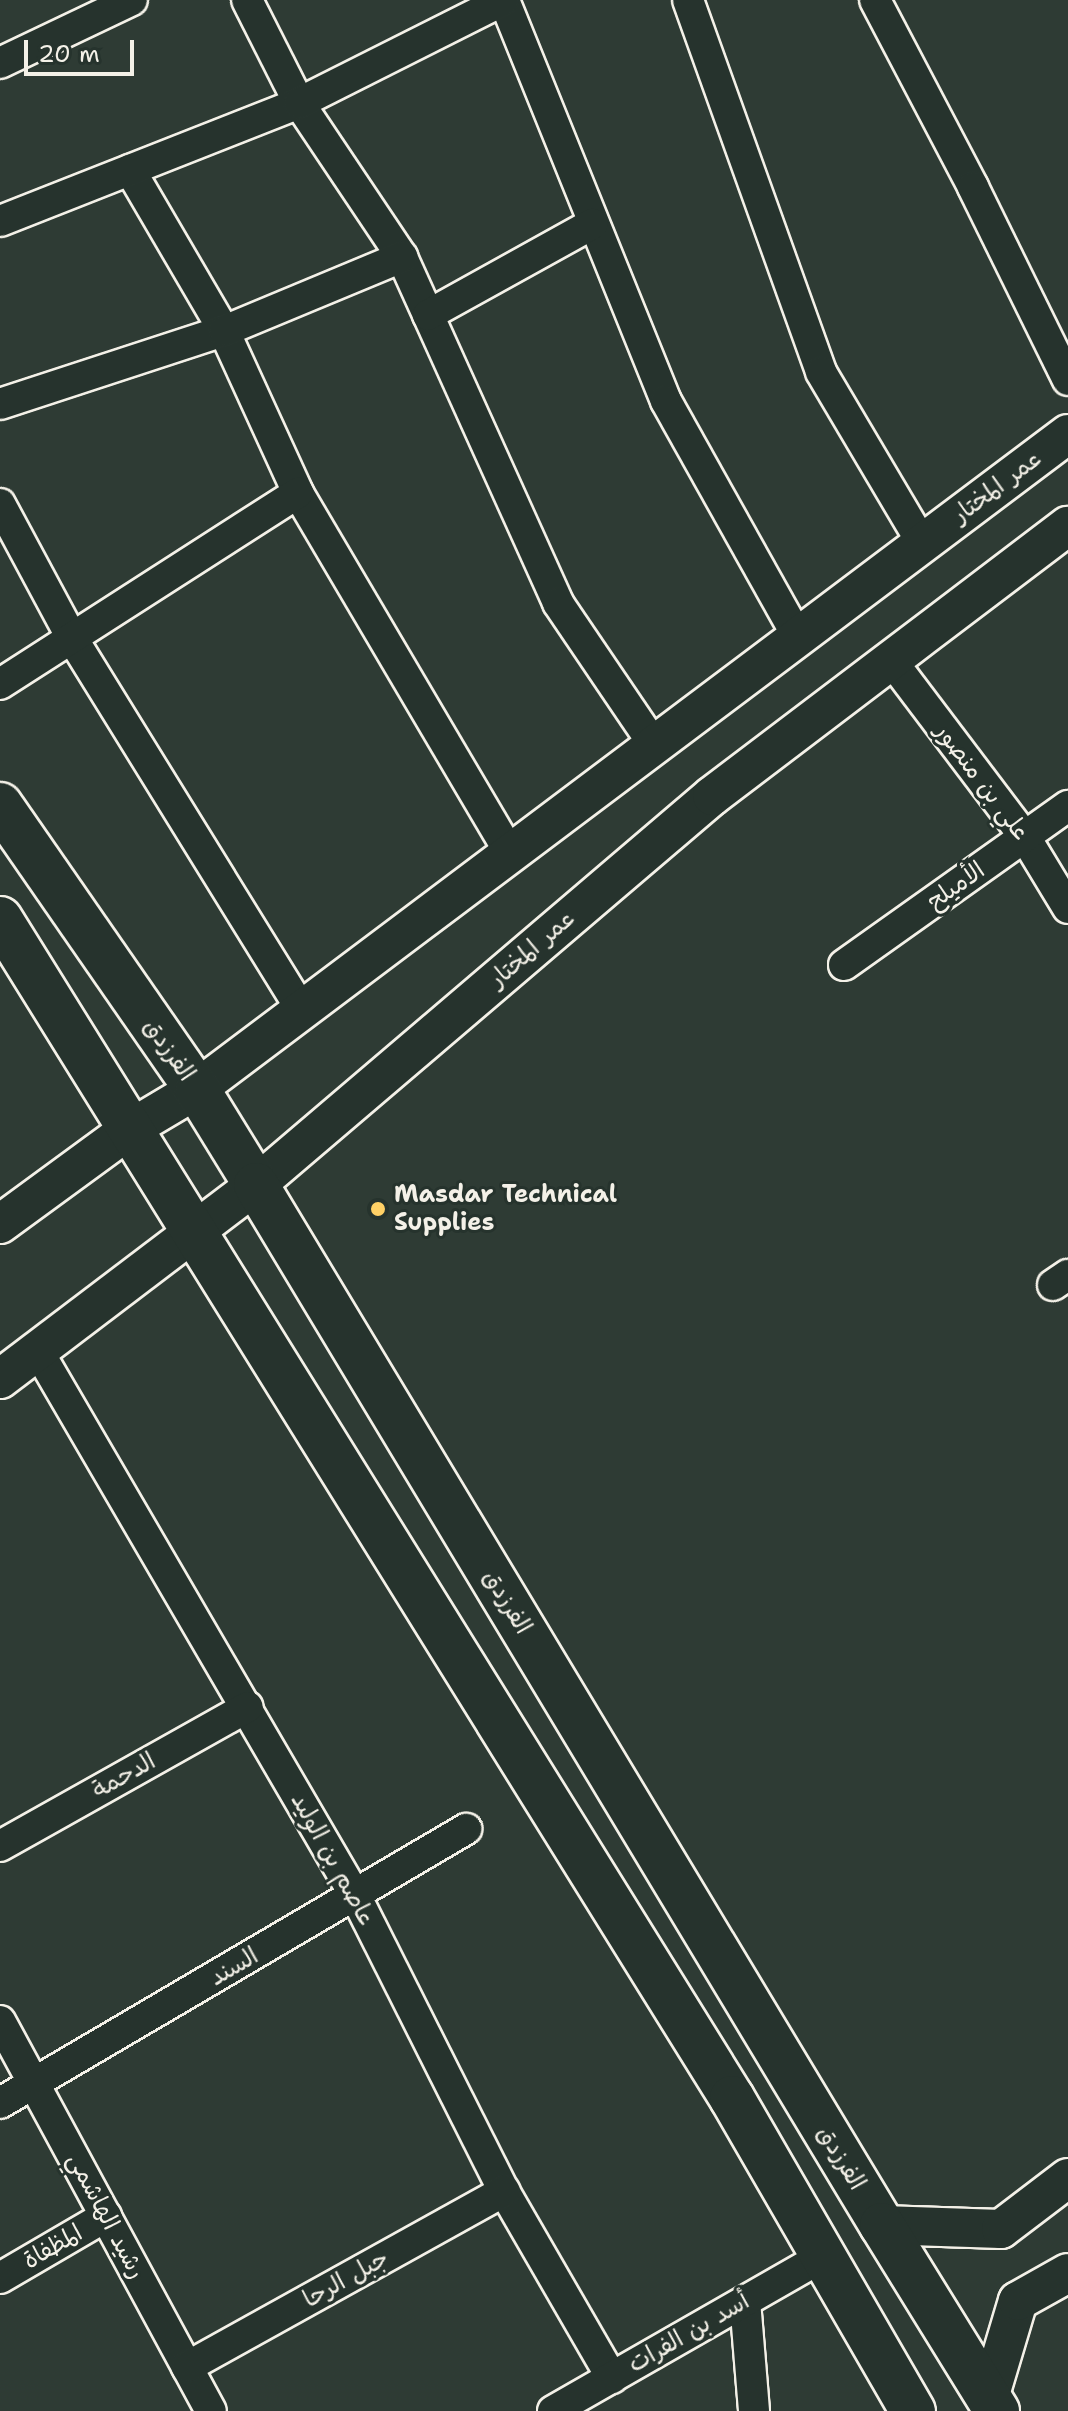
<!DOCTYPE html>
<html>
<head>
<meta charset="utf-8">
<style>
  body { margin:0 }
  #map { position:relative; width:1068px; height:2411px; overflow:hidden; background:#2e3b34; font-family:"Shantell Sans","Playpen Sans Arabic",sans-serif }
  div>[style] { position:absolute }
  .roads { filter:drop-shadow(2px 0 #f4f1e8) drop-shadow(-2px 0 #f4f1e8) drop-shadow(0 2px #f4f1e8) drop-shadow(0 -2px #f4f1e8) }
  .minor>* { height:30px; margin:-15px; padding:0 15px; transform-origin:15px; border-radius:15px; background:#26332d }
  .tertiary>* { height:38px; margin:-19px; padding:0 19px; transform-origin:19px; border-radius:19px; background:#26332d }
  .secondary>* { height:44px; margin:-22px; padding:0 22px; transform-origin:22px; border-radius:22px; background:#26332d }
  .dots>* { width:22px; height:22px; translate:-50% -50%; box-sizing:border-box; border:4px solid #26332d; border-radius:50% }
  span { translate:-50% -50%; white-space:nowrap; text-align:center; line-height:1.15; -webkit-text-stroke:6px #26332d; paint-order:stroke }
  .street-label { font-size:24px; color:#f4f1e8 }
  .poi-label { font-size:24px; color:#f4f1e8; font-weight:700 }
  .left { translate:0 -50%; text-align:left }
  .scale { position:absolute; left:24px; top:40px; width:110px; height:36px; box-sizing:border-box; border:4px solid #f4f1e8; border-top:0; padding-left:10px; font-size:24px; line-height:28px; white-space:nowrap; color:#f4f1e8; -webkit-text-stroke:6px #26332d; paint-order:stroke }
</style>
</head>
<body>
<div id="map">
  <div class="roads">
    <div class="minor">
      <i style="left:247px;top:0;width:115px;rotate:63.2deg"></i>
      <i style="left:299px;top:103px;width:185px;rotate:56.2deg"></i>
      <i style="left:402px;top:257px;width:380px;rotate:65.7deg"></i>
      <i style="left:558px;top:603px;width:171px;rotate:55.9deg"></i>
      <i style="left:504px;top:0;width:432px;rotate:68deg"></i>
      <i style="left:666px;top:401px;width:270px;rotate:60.8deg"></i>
      <i style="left:688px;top:0;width:395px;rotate:70.3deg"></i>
      <i style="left:821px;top:372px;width:199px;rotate:59.4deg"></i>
      <i style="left:875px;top:0;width:211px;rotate:62.3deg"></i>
      <i style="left:973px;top:187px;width:215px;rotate:63.8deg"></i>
      <i style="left:0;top:63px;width:146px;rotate:-25.5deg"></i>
      <i style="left:130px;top:170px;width:186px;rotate:59.7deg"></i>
      <i style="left:224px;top:331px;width:178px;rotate:65.4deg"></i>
      <i style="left:298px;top:493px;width:418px;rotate:59.5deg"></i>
      <i style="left:0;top:221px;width:321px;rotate:-21.5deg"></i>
      <i style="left:299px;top:103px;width:229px;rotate:-26.7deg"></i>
      <i style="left:428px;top:315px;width:188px;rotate:-29deg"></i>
      <i style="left:0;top:404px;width:236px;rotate:-18.1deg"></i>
      <i style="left:224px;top:331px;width:193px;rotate:-22.6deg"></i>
      <i style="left:0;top:504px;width:152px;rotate:61.8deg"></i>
      <i style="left:72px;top:638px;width:437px;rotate:58.3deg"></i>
      <i style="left:891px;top:660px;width:222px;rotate:52.9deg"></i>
      <i style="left:1025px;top:837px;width:83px;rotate:58.8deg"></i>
      <i style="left:0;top:684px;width:354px;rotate:-32.7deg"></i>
      <i style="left:844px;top:965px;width:275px;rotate:-35.4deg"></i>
      <i style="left:1053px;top:1285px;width:18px;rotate:-34deg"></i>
      <i style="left:38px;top:1351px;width:632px;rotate:59.78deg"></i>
      <i style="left:356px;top:1897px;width:329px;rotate:63.3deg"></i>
      <i style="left:504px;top:2191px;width:216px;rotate:60deg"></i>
      <i style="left:0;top:1846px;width:284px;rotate:-29.3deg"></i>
      <i style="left:0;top:2021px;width:443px;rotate:61.6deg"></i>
      <i style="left:0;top:2103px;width:541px;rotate:-30.45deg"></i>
      <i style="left:0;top:2278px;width:123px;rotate:-30.3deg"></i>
      <i style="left:745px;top:2301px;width:110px;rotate:85.3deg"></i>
      <i style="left:187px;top:2367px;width:363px;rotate:-29deg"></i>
      <i style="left:553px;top:2411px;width:312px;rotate:-29.8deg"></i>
    </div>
    <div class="tertiary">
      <i style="left:0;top:1224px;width:161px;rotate:-36.2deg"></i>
      <i style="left:130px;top:1129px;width:78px;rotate:-30.8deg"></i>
      <i style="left:197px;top:1089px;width:1090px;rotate:-36.94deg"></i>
      <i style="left:0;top:1379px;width:321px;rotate:-37.2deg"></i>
      <i style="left:256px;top:1185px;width:599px;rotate:-40.47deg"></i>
      <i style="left:712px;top:796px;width:447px;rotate:-37.2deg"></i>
      <i style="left:882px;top:2225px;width:119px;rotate:1.9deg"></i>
      <i style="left:1001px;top:2229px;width:84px;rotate:-37.3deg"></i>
      <i style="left:989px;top:2398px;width:101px;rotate:-73.4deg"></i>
      <i style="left:1018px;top:2301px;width:57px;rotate:-29.2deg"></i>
    </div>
    <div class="secondary">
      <i style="left:0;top:805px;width:346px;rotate:55.3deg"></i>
      <i style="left:197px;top:1089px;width:113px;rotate:58.4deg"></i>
      <i style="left:256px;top:1185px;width:1214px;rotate:58.96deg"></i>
      <i style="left:882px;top:2225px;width:219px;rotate:58.3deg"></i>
      <i style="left:0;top:919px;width:1388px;rotate:58.17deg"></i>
      <i style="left:732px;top:2098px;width:362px;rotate:60deg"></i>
    </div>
  </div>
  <div class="dots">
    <i style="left:378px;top:1209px;background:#ffd166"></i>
  </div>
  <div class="street-label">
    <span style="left:997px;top:487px;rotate:-37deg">عمر المختار</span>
    <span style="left:982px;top:782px;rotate:53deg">علي بن منصور</span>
    <span style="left:956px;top:886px;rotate:-35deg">الأميلح</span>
    <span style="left:532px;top:949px;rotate:-41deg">عمر المختار</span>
    <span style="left:169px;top:1050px;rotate:55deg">الفرزدق</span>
    <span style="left:507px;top:1602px;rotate:59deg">الفرزدق</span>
    <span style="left:124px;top:1776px;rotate:-29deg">الدحمة</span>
    <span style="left:333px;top:1860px;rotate:61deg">عاصم بن الوليد</span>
    <span style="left:234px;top:1967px;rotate:-30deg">السند</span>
    <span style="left:841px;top:2158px;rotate:59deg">الفرزدق</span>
    <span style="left:106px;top:2216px;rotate:62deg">رشيد الهاشمي</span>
    <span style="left:53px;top:2247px;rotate:-30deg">المظفاة</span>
    <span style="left:346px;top:2279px;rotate:-29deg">جبل الرحا</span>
    <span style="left:689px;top:2333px;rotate:-30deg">أسد بن الفرات</span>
  </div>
  <div class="poi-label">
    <span class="left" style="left:394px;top:1209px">Masdar Technical<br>Supplies</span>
  </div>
  <div class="scale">20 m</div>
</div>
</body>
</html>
